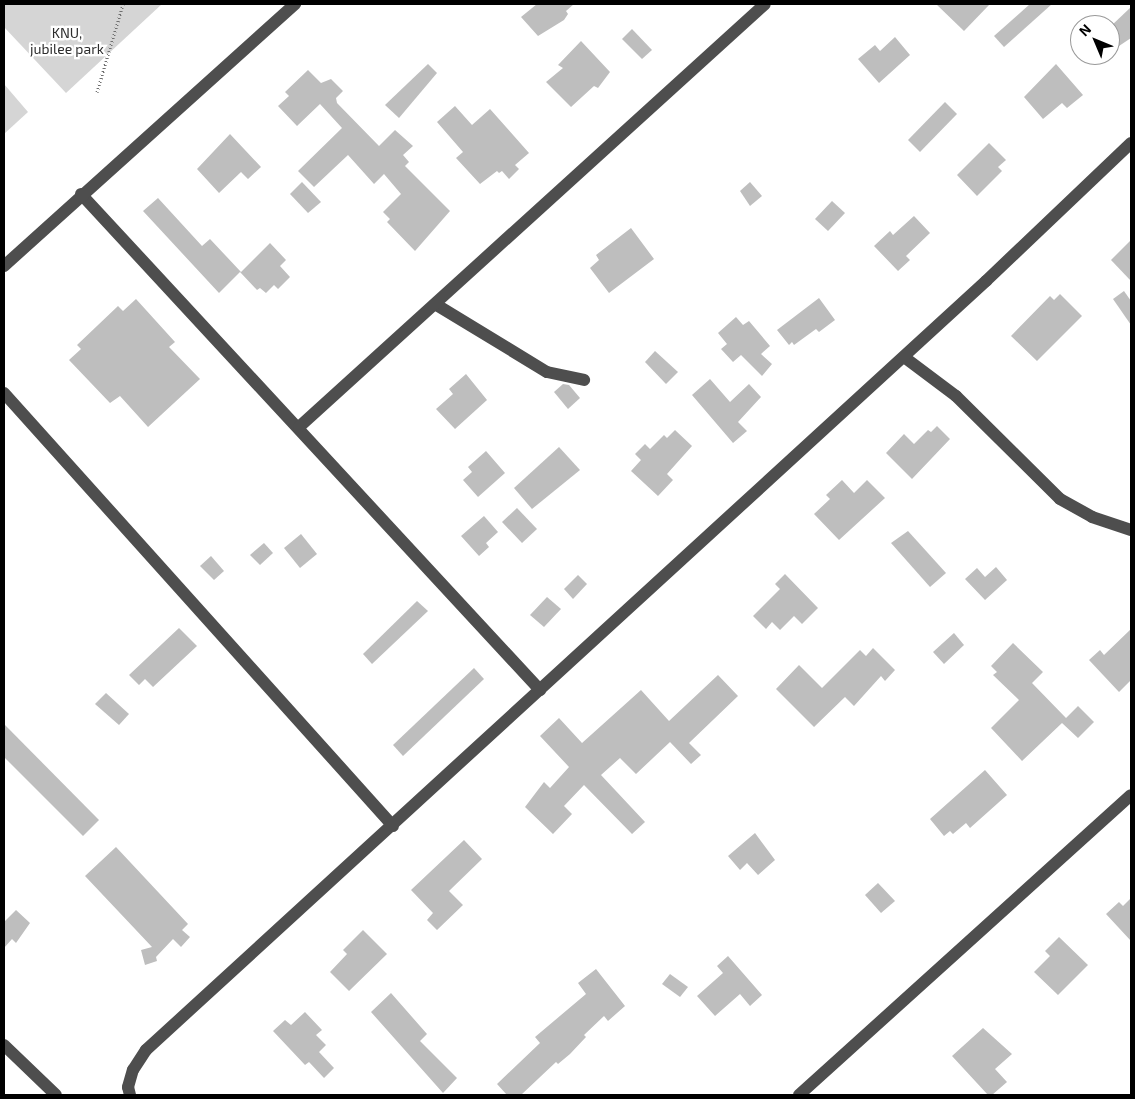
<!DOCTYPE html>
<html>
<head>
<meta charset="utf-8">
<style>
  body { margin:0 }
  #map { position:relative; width:1135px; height:1099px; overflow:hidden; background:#fff; font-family:"Exo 2",sans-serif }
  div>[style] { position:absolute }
  .green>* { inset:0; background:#d5d5d5 }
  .building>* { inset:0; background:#bebebe }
  .path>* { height:3px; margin-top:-1.5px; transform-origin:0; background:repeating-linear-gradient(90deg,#707070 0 1px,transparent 0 3.5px) }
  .minor>* { height:12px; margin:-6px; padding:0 6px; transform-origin:6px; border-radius:6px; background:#4e4e4e }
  span { translate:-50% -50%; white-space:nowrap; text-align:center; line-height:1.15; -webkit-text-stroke:4.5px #fff; paint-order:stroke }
  .park-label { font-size:14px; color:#2c2c2c }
  .frame { position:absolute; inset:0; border:5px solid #000; pointer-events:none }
  .north { position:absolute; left:1070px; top:15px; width:50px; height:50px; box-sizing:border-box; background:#fff; border:1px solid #999; border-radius:50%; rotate:315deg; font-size:14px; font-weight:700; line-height:20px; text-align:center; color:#000 }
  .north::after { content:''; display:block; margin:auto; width:18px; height:22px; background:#000; clip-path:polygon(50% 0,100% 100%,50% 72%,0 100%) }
</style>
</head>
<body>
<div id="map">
  <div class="green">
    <i style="clip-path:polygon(4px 4px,162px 4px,66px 93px,4px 27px)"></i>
    <i style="clip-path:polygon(4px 84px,28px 112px,4px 134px)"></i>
  </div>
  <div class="building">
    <i style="clip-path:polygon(537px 4px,574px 4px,566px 11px,568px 14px,564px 20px,538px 36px,521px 17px)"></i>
    <i style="clip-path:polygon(936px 4px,990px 4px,964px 31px)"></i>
    <i style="clip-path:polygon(1030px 4px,1052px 4px,1004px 47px,994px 36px)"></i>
    <i style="clip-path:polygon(1131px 7px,1131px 38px,1110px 52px,1110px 27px)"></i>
    <i style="clip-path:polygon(632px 29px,652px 50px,642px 59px,622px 39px)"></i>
    <i style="clip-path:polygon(895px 37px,910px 55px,879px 83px,858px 59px,875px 45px,880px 51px)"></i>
    <i style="clip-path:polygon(581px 41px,610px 72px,598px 88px,594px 86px,571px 107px,546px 82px,563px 68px,558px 65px)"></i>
    <i style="clip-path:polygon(428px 64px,437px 73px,399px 118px,385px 105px)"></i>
    <i style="clip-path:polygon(1056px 64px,1083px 95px,1067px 108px,1062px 103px,1043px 119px,1024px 97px)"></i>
    <i style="clip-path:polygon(308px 70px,321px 83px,331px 79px,343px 91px,336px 98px,337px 103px,379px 146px,395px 130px,413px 146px,403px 155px,409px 162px,405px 166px,450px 211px,415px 251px,387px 222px,390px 219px,383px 212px,401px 194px,384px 174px,374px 184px,348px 155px,314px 187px,298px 171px,342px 128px,320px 104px,297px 126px,278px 106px,289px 96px,285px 92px)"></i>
    <i style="clip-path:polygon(945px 102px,957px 114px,920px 152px,908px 140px)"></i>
    <i style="clip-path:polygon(455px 106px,472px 125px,490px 109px,529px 153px,515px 165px,519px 169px,509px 179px,502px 171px,499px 173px,497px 171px,480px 184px,456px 158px,463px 152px,437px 122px)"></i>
    <i style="clip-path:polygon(230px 134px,261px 167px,248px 179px,241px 172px,219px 193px,197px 169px)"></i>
    <i style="clip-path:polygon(989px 143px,1006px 160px,998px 167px,1002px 171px,977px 196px,957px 175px)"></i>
    <i style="clip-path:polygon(302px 182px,321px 202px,308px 213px,290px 194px)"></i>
    <i style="clip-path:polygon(750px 182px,762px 196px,750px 206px,740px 191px)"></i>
    <i style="clip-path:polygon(158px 198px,202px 246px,210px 239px,241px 272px,270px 243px,286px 260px,280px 266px,290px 277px,278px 289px,274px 285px,266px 293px,260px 288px,257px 290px,240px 272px,219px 293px,143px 211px)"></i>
    <i style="clip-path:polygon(832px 201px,845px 213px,828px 231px,815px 219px)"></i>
    <i style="clip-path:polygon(914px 216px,930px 233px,906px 256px,910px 260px,898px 271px,874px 246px,890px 231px,893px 235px)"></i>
    <i style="clip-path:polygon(631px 228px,654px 259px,609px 293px,590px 268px,599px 260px,596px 255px)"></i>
    <i style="clip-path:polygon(1131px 240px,1131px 281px,1111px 260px)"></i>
    <i style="clip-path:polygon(1124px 291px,1131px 301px,1131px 325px,1113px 299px)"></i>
    <i style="clip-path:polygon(1060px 294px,1082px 316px,1037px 361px,1011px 336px,1050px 296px,1054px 300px)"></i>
    <i style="clip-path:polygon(819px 298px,835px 320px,819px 332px,816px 329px,794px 345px,792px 342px,789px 345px,777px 330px)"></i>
    <i style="clip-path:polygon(136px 299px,175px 342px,169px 347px,200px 379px,148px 427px,120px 396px,110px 403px,69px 360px,81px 349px,77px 345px,118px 306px,123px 311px)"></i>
    <i style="clip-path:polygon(736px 317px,743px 325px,749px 321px,770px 346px,761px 354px,772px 364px,762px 376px,741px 355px,733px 362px,721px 349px,727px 344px,718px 333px)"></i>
    <i style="clip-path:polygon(655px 351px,678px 372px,666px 384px,645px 362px)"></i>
    <i style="clip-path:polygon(466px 374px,487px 400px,455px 429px,436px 409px,453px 394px,449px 389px)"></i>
    <i style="clip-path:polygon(710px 379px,730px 402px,749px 384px,761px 397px,738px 422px,747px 431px,733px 443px,692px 395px)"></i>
    <i style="clip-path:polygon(563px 384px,569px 385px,580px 398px,568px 409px,554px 392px)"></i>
    <i style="clip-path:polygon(937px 426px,950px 439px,912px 479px,886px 453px,904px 434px,914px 444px,928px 430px,931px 432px)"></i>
    <i style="clip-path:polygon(675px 430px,692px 446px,667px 474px,673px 480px,658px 496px,631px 471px,641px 460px,635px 454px,645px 444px,650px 449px,664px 435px,667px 438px)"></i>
    <i style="clip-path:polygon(559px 447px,580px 470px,532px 509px,514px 488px)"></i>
    <i style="clip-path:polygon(486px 451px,505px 473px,478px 497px,463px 480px,472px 472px,468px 467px)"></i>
    <i style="clip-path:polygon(842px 480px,854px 493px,867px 480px,885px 498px,839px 540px,814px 514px,830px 499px,826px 495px)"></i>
    <i style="clip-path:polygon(517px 508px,537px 529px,522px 543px,502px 522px)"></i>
    <i style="clip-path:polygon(484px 516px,498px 532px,486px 543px,489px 547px,479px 556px,461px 536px)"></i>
    <i style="clip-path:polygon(908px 531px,946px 573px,930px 587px,891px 543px)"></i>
    <i style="clip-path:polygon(301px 534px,317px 554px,300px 568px,284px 548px)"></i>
    <i style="clip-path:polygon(264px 543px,273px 553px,260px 565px,250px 555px)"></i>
    <i style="clip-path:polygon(211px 556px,224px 571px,214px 580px,200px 566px)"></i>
    <i style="clip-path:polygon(996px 567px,1007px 580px,985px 600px,965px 579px,977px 568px,985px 577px)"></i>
    <i style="clip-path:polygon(785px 574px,818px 608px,802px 624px,794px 616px,780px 630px,772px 622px,766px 629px,753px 616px,780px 589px,775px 584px)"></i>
    <i style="clip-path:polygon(578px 575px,587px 584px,573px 599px,564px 589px)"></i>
    <i style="clip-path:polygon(547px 597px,561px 609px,544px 627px,530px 615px)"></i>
    <i style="clip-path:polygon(417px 601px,428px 611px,372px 664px,363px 654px)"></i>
    <i style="clip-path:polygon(179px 628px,197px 646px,153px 687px,145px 679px,139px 685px,129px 675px)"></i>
    <i style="clip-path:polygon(1131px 629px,1131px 680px,1119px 692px,1089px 660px,1100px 650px,1104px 655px)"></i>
    <i style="clip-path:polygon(954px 633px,964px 645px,944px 664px,933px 652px)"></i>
    <i style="clip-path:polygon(1013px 643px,1043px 672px,1032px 683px,1066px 718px,1078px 706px,1094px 722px,1078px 738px,1062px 723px,1022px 761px,991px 728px,1019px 700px,993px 675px,997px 672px,991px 666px)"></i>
    <i style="clip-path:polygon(873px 648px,895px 670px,885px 681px,881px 676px,854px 706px,845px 697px,814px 727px,776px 689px,799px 665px,822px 688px,860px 650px,866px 656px)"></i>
    <i style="clip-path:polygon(474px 668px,484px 679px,403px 756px,393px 745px)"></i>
    <i style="clip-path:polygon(718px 675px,738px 696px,689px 743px,701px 755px,691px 764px,670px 742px,636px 774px,620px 758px,601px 775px,645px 822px,632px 834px,584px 785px,564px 806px,572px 814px,553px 834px,525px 807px,544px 782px,550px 788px,569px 767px,540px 736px,559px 718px,582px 743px,641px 690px,669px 721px)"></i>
    <i style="clip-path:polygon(106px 693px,129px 714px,119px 725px,95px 704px)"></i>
    <i style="clip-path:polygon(4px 724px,99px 820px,83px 836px,4px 757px)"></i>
    <i style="clip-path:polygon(985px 770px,1007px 795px,970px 828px,966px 823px,953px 834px,950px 831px,944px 836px,930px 819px)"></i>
    <i style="clip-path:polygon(755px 833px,775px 860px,758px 875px,747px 863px,740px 870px,728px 856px)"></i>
    <i style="clip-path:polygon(464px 840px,482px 859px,449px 891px,463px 905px,437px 930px,427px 920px,433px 913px,411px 890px)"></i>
    <i style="clip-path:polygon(116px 847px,188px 924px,182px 930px,190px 937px,181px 947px,173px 939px,156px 957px,157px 961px,145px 965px,141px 950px,152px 947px,85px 876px)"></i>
    <i style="clip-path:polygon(878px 883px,895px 901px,881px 913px,865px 895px)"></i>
    <i style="clip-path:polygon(1131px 898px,1131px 941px,1106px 914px,1119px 902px,1123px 906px)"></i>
    <i style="clip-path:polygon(16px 910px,30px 923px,16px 943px,12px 939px,4px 948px,4px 922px)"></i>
    <i style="clip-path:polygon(363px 930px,387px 954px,349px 991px,330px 972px,347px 954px,343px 950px)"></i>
    <i style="clip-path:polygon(1059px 937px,1088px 965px,1058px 995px,1034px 972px,1050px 956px,1045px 951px)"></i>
    <i style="clip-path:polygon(728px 956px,762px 995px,750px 1006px,740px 994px,715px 1016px,697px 996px,723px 973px,717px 966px)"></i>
    <i style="clip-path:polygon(596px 969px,625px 1006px,608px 1021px,604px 1016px,584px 1035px,586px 1037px,570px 1054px,558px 1064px,556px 1062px,521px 1095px,507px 1095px,497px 1084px,540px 1043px,535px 1037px,586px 994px,578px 983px)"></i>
    <i style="clip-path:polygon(670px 974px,688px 987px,680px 997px,662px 984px)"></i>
    <i style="clip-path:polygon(391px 993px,427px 1034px,420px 1041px,457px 1078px,443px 1093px,371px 1012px)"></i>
    <i style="clip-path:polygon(305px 1012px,322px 1030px,316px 1035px,326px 1045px,319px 1052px,334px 1068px,324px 1078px,309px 1062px,305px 1065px,273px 1031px,285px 1020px,291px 1025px)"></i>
    <i style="clip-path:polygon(983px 1028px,1012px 1054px,995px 1069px,1007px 1082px,992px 1095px,988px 1095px,952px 1056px)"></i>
  </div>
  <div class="path">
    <i style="left:97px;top:92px;width:92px;rotate:-73.5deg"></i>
  </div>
  <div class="minor">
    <i style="left:81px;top:194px;width:676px;rotate:47.22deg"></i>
    <i style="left:4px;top:266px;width:392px;rotate:-42deg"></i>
    <i style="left:435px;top:304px;width:131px;rotate:31.3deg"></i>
    <i style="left:547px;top:372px;width:38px;rotate:12deg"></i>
    <i style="left:904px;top:357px;width:65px;rotate:36.9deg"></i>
    <i style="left:956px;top:396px;width:146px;rotate:44.7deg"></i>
    <i style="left:1060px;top:499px;width:37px;rotate:29deg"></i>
    <i style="left:1092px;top:517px;width:41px;rotate:18.4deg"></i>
    <i style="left:4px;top:393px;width:582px;rotate:48.06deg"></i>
    <i style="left:299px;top:427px;width:629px;rotate:-42.23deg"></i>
    <i style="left:4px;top:1045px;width:72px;rotate:43.9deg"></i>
    <i style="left:130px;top:1095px;width:8px;rotate:-104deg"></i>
    <i style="left:128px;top:1087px;width:18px;rotate:-74deg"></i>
    <i style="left:133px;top:1070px;width:24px;rotate:-57deg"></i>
    <i style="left:146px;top:1050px;width:1139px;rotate:-42.47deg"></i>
    <i style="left:986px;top:281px;width:200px;rotate:-43.6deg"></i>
    <i style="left:799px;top:1095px;width:447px;rotate:-42.1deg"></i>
  </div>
  <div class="park-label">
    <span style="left:67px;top:41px">KNU,<br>jubilee park</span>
  </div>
  <div class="frame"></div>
  <div class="north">N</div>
</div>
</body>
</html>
